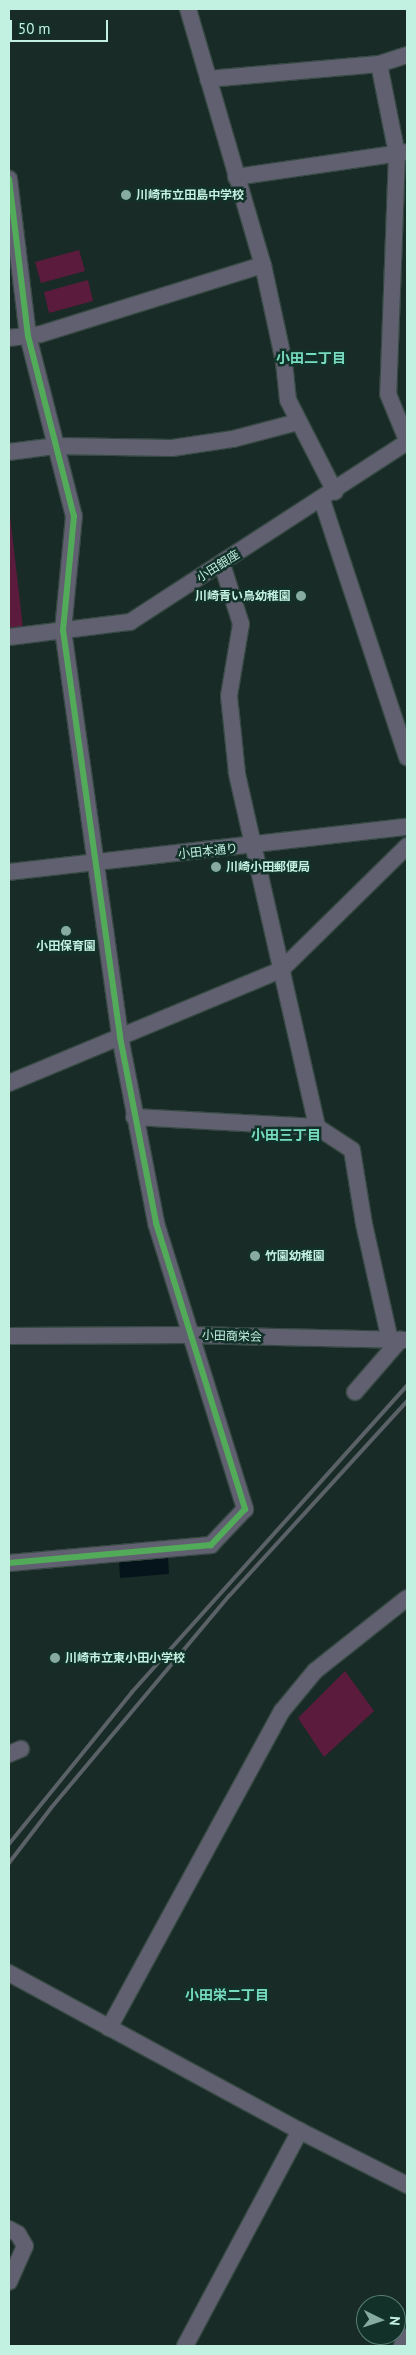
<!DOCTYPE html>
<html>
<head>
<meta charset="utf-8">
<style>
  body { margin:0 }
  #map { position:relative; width:416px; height:2355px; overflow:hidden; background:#192b26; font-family:"PT Sans","Noto Sans JP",sans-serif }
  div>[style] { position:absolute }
  .green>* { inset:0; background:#5b1b3c }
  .water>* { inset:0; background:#05141b }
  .roads { filter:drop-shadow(1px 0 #364943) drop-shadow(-1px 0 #364943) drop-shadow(0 1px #364943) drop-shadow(0 -1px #364943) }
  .minor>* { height:16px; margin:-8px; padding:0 8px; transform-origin:8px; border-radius:8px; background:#616070 }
  .tertiary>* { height:20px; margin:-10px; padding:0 10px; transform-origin:10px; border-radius:10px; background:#616070 }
  .rail>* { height:4px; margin:-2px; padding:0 2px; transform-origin:2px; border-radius:2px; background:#5a6167 }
  .cycleway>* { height:6px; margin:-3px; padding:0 3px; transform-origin:3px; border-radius:3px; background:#51ab58 }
  .dots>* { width:14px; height:14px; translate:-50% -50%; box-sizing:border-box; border:2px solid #123229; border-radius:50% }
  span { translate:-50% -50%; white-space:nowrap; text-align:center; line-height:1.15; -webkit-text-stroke:5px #123229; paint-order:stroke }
  .poi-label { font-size:12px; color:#c2f0e1; font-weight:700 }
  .left { translate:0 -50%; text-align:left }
  .right { translate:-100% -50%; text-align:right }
  .street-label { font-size:12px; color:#c2f0e1 }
  .neighbourhood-label { font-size:14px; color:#77dcbf; font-weight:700 }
  .frame { position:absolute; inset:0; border:10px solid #c2f0e1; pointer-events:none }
  .north { position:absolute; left:356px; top:2295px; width:50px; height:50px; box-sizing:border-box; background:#123229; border:1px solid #587e73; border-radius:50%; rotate:94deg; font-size:14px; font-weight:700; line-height:20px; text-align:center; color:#c2f0e1 }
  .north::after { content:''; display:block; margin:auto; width:18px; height:22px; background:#87aba0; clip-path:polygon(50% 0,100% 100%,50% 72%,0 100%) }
  .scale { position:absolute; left:10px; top:20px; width:98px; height:22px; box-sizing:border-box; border:2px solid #c2f0e1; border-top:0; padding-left:6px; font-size:15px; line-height:18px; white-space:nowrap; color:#c2f0e1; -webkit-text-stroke:4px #123229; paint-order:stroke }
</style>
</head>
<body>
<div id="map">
  <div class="green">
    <i style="clip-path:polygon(79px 250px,85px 271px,41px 283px,35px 262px)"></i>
    <i style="clip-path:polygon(88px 280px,93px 301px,49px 313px,44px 292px)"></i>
    <i style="clip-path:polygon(9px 507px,23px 628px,9px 630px)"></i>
    <i style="clip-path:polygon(345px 1671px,374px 1711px,324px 1757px,298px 1718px)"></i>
  </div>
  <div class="water">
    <i style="clip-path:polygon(168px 1557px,169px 1574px,120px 1578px,119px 1561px)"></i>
  </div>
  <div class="roads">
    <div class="minor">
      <i style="left:188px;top:9px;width:267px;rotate:73.7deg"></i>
      <i style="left:263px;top:265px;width:99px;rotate:77.8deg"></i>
      <i style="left:284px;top:362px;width:38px;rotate:84deg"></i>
      <i style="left:288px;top:400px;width:103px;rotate:62.9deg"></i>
      <i style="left:379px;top:64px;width:92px;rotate:78.7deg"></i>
      <i style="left:397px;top:154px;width:240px;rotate:92.1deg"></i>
      <i style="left:388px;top:394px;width:50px;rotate:67.6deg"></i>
      <i style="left:208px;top:79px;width:172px;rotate:-5deg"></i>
      <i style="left:379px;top:64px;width:29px;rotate:-18deg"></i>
      <i style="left:236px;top:177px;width:173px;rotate:-8.3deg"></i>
      <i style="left:9px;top:179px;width:158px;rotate:83.1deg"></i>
      <i style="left:28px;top:336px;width:186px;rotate:75.7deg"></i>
      <i style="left:74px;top:516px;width:115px;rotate:95.5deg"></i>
      <i style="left:63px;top:630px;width:411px;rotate:82deg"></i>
      <i style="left:120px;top:1037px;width:189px;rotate:79deg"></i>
      <i style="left:156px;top:1223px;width:300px;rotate:72.7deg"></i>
      <i style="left:245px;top:1509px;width:50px;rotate:133.4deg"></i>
      <i style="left:211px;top:1545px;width:203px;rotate:174.9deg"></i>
      <i style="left:9px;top:338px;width:32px;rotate:-7deg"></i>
      <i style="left:41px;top:334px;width:232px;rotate:-17.3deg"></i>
      <i style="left:9px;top:452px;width:46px;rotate:-7.4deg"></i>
      <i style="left:55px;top:446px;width:117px;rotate:1deg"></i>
      <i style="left:172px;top:448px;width:62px;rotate:-8.4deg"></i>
      <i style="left:233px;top:439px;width:67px;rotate:-14.7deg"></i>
      <i style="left:322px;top:500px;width:271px;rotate:71.7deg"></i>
      <i style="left:222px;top:564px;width:63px;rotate:72.4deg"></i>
      <i style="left:241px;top:624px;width:73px;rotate:99.5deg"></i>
      <i style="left:229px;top:696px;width:78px;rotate:84.1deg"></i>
      <i style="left:237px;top:774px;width:362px;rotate:77.2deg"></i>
      <i style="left:9px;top:637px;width:122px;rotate:-7.1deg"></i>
      <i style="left:130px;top:622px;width:330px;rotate:-33deg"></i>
      <i style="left:9px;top:872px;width:401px;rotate:-6.5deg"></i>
      <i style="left:9px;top:1083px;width:295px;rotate:-22.6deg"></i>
      <i style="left:281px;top:970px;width:177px;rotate:-44.5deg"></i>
      <i style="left:134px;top:1117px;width:183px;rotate:3.1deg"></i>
      <i style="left:317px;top:1127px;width:42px;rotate:33.3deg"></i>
      <i style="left:352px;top:1150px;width:75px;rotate:80.8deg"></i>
      <i style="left:364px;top:1224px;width:119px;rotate:77.4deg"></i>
      <i style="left:9px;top:1336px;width:180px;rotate:-0.3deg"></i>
      <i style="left:189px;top:1335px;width:218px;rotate:1.3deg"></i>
      <i style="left:355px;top:1392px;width:69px;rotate:-49.1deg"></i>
      <i style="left:9px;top:1754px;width:13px;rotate:-23deg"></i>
      <i style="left:9px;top:1973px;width:331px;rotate:28.5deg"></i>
      <i style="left:300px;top:2131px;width:120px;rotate:26.8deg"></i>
      <i style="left:109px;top:2028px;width:361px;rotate:-61.4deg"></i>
      <i style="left:282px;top:1711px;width:52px;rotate:-50.5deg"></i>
      <i style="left:315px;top:1671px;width:117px;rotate:-38.4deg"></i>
      <i style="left:9px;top:2229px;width:10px;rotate:29deg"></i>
      <i style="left:18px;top:2234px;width:14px;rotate:60deg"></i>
      <i style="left:25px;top:2246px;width:39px;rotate:114deg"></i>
      <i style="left:185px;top:2346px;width:244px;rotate:-61.9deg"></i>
    </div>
    <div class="tertiary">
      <i style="left:404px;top:2346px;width:8px;rotate:-67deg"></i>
    </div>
  </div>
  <div class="rail">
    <i style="left:9px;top:1844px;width:196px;rotate:-51deg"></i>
    <i style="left:132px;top:1692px;width:412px;rotate:-48.1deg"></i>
    <i style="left:9px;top:1863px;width:69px;rotate:-52.6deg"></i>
    <i style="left:51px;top:1808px;width:278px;rotate:-50deg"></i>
    <i style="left:230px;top:1595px;width:263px;rotate:-47.6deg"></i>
  </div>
  <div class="cycleway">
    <i style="left:9px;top:179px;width:158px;rotate:83.1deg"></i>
    <i style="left:28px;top:336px;width:186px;rotate:75.7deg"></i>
    <i style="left:74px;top:516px;width:115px;rotate:95.5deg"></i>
    <i style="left:63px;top:630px;width:411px;rotate:82deg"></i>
    <i style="left:120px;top:1037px;width:189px;rotate:79deg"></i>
    <i style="left:156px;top:1223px;width:300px;rotate:72.7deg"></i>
    <i style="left:245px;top:1509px;width:50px;rotate:133.4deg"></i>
    <i style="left:211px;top:1545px;width:203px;rotate:174.9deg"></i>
  </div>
  <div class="dots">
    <i style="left:126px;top:195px;background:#87aba0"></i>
    <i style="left:301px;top:596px;background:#87aba0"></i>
    <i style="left:216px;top:867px;background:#87aba0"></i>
    <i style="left:66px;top:931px;background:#87aba0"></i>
    <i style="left:255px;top:1256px;background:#87aba0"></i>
    <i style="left:55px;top:1658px;background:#87aba0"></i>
  </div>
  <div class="poi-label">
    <span class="left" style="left:136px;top:195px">川崎市立田島中学校</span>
    <span class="right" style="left:291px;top:596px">川崎青い鳥幼稚園</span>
    <span class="left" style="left:226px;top:867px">川崎小田郵便局</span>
    <span style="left:66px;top:946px">小田保育園</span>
    <span class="left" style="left:265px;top:1256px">竹園幼稚園</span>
    <span class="left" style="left:65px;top:1658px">川崎市立東小田小学校</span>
  </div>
  <div class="street-label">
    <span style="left:218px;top:566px;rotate:-32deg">小田銀座</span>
    <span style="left:208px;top:851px;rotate:-6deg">小田本通り</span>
    <span style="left:232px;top:1336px;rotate:2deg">小田商栄会</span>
  </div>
  <div class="neighbourhood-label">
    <span style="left:311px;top:358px">小田二丁目</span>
    <span style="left:286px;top:1135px">小田三丁目</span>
    <span style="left:227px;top:1995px">小田栄二丁目</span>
  </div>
  <div class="frame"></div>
  <div class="north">N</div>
  <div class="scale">50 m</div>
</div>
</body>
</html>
